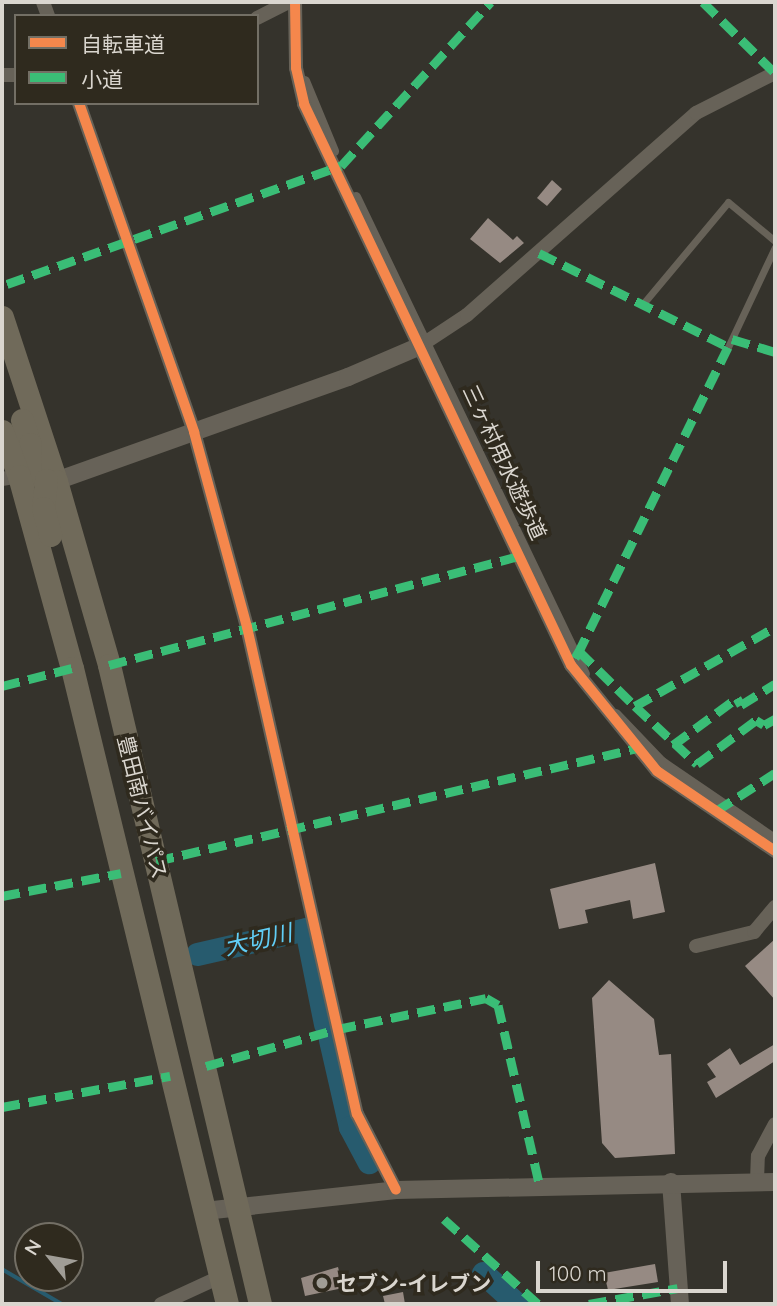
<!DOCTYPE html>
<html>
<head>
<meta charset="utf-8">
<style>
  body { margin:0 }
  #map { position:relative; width:777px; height:1306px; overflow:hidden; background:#35332c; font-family:Quicksand,"Noto Sans JP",sans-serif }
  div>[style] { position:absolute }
  .stream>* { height:3.5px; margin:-1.75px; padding:0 1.75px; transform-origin:1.75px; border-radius:1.75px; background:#275b6e }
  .river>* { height:23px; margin:-11.5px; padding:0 11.5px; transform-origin:11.5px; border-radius:11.5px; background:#275b6e }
  .building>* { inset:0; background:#968a83 }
  .service>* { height:7px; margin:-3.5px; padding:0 3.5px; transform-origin:3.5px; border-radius:3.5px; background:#676258 }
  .pedestrian>* { height:10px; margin:-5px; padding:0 5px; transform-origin:5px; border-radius:5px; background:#676258 }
  .minor>* { height:14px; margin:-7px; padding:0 7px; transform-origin:7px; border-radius:7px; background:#676258 }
  .tertiary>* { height:18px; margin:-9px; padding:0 9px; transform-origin:9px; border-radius:9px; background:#676258 }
  .trunk>* { height:23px; margin:-11.5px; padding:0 11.5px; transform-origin:11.5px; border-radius:11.5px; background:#706a5a }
  .quiet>* { height:9px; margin-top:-4.5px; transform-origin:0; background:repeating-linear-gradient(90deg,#3abd76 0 18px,transparent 0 27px) }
  .cycleway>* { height:10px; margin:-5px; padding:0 5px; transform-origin:5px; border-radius:5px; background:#f5874c }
  .dots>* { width:19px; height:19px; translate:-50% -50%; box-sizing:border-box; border:4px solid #2f2a1e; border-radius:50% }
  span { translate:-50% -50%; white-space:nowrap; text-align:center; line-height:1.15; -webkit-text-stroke:7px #2f2a1e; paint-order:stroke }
  .street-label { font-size:21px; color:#dad6cf }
  .poi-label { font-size:21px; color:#dad6cf; font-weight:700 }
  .left { translate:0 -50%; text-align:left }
  .water-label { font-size:23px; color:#61cef6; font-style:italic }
  .frame { position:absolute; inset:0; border:4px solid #dad6cf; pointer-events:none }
  .legend { position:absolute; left:14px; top:14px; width:245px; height:91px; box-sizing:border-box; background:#2f2a1e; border:2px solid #736f65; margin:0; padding:9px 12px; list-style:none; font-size:21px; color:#dad6cf }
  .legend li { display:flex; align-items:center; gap:14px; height:35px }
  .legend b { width:35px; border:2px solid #736f65 }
  .north { position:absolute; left:14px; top:1222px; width:70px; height:70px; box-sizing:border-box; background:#2f2a1e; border:2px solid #736f65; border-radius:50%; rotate:301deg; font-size:19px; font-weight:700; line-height:28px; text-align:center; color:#dad6cf }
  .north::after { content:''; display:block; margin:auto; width:24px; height:32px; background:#a09d96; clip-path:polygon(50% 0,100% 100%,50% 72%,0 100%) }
  .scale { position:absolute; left:536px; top:1261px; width:191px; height:32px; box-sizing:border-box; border:4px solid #dad6cf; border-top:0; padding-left:9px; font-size:21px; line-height:24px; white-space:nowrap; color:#dad6cf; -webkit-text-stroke:5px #2f2a1e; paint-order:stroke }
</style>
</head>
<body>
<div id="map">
  <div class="stream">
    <i style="left:2px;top:1269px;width:69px;rotate:30.3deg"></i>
  </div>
  <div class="river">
    <i style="left:197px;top:954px;width:112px;rotate:-12.9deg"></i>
    <i style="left:306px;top:929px;width:97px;rotate:78.7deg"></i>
    <i style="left:330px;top:1040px;width:89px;rotate:77.1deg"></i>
    <i style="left:350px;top:1127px;width:40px;rotate:62deg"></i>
    <i style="left:483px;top:1273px;width:46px;rotate:42.4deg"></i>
  </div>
  <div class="building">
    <i style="clip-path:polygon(552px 180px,562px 189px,547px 206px,537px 198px)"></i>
    <i style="clip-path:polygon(488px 218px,513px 240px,517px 236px,524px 243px,500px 263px,470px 239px)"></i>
    <i style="clip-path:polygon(655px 863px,665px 912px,633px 919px,630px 900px,585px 910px,588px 923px,559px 929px,550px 889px)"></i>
    <i style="clip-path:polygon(775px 939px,775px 1000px,745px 966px)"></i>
    <i style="clip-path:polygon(609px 980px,654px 1019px,659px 1055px,671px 1054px,675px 1154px,615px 1158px,602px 1143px,592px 998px)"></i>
    <i style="clip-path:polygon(775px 1044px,775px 1061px,716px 1098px,707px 1082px,716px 1077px,707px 1064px,730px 1048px,740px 1065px)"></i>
    <i style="clip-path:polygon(655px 1264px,658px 1282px,608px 1290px,604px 1273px)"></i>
    <i style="clip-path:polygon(338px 1267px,343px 1288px,305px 1296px,301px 1278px)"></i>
    <i style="clip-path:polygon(403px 1292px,405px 1304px,385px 1304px,383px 1296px)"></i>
  </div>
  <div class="service">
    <i style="left:642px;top:305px;width:134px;rotate:-50.1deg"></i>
    <i style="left:728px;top:202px;width:61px;rotate:39.7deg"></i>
    <i style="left:728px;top:347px;width:110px;rotate:-64.8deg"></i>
  </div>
  <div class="pedestrian">
    <i style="left:305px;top:81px;width:76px;rotate:67.5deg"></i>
    <i style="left:356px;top:197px;width:529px;rotate:64.36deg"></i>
    <i style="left:616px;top:714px;width:66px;rotate:46.2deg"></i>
    <i style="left:662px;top:762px;width:137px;rotate:34.3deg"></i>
  </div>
  <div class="minor">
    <i style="left:43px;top:2px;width:15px;rotate:70deg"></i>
    <i style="left:295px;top:2px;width:66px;rotate:89.1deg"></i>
    <i style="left:296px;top:68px;width:37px;rotate:77deg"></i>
    <i style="left:304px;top:104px;width:621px;rotate:64.55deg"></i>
    <i style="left:571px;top:665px;width:136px;rotate:50.9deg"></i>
    <i style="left:657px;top:771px;width:143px;rotate:34.1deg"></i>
    <i style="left:257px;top:18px;width:36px;rotate:-27deg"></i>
    <i style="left:2px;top:75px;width:14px"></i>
    <i style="left:79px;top:103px;width:349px;rotate:70.7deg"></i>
    <i style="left:194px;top:432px;width:202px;rotate:74.8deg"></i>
    <i style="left:247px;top:627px;width:499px;rotate:77.3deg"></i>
    <i style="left:357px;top:1114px;width:85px;rotate:62.8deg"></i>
    <i style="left:420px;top:346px;width:56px;rotate:-33.4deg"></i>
    <i style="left:467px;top:315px;width:305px;rotate:-41.4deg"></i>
    <i style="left:696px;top:113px;width:89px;rotate:-26.9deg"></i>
    <i style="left:2px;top:479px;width:17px;rotate:-10deg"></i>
    <i style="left:696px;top:946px;width:60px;rotate:-13.6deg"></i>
    <i style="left:754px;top:932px;width:33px;rotate:-50deg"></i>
    <i style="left:757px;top:1181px;width:25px;rotate:-88deg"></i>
    <i style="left:758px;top:1156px;width:36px;rotate:-62deg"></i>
    <i style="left:161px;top:1304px;width:65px;rotate:-24.6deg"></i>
  </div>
  <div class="tertiary">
    <i style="left:46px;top:480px;width:10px;rotate:6deg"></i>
    <i style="left:56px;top:481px;width:310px;rotate:-19.6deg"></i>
    <i style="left:348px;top:377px;width:78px;rotate:-23.3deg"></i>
    <i style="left:671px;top:1182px;width:122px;rotate:85.8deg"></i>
    <i style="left:204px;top:1211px;width:193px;rotate:-6.2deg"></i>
    <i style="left:396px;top:1190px;width:379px;rotate:-1.2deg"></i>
  </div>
  <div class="trunk">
    <i style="left:2px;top:317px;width:173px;rotate:71.8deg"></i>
    <i style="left:56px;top:481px;width:191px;rotate:73.9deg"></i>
    <i style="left:109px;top:665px;width:657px;rotate:76.7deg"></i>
    <i style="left:22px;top:420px;width:25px;rotate:72deg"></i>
    <i style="left:30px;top:444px;width:32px;rotate:92deg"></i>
    <i style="left:2px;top:431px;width:48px;rotate:69.3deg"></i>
    <i style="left:19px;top:476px;width:199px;rotate:74.6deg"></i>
    <i style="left:72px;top:668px;width:655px;rotate:76.3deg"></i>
    <i style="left:46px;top:480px;width:28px;rotate:96deg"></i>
    <i style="left:43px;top:508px;width:28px;rotate:75deg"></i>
  </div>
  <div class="quiet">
    <i style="left:703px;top:2px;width:101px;rotate:44.6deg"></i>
    <i style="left:539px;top:253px;width:211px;rotate:26.4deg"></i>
    <i style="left:728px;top:347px;width:339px;rotate:116.1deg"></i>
    <i style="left:7px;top:284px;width:354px;rotate:-19.5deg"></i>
    <i style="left:341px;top:166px;width:222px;rotate:-47.6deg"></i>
    <i style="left:732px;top:339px;width:45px;rotate:16.8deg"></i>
    <i style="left:575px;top:658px;width:8px;rotate:-60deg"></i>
    <i style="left:579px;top:651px;width:78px;rotate:44.5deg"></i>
    <i style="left:635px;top:706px;width:161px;rotate:-29.4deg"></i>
    <i style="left:109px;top:665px;width:424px;rotate:-14.9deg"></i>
    <i style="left:2px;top:686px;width:72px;rotate:-14.4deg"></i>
    <i style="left:635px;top:706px;width:85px;rotate:43.1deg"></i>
    <i style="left:697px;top:764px;width:74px;rotate:-36.7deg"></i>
    <i style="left:756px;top:720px;width:9px;rotate:32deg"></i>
    <i style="left:764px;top:725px;width:13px;rotate:-29deg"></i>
    <i style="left:673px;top:745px;width:79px;rotate:-36.3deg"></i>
    <i style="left:737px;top:698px;width:8px;rotate:60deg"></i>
    <i style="left:741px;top:705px;width:40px;rotate:-32deg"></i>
    <i style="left:716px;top:811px;width:70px;rotate:-32.8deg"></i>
    <i style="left:156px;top:861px;width:495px;rotate:-13.2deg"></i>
    <i style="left:2px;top:896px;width:121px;rotate:-10.9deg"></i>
    <i style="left:206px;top:1066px;width:137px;rotate:-15.7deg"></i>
    <i style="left:338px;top:1029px;width:151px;rotate:-11.8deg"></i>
    <i style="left:486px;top:998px;width:14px;rotate:30deg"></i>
    <i style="left:498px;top:1005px;width:187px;rotate:77deg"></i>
    <i style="left:2px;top:1107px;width:171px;rotate:-10.5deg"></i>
    <i style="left:444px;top:1219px;width:127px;rotate:42.1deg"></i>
    <i style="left:589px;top:1304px;width:90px;rotate:-10.2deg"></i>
  </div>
  <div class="cycleway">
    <i style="left:295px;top:2px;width:66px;rotate:89.1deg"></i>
    <i style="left:296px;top:68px;width:37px;rotate:77deg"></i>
    <i style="left:304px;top:104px;width:621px;rotate:64.55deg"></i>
    <i style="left:571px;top:665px;width:136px;rotate:50.9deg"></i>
    <i style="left:657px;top:771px;width:143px;rotate:34.1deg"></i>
    <i style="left:79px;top:103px;width:349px;rotate:70.7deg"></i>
    <i style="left:194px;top:432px;width:202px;rotate:74.8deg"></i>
    <i style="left:247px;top:627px;width:499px;rotate:77.3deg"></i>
    <i style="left:357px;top:1114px;width:85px;rotate:62.8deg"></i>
  </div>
  <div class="dots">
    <i style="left:322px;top:1283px;background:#a09d96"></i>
  </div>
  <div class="street-label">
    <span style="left:505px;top:462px;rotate:65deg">三ヶ村用水遊歩道</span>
    <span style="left:143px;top:807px;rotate:76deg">豊田南バイパス</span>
  </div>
  <div class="poi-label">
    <span class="left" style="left:336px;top:1283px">セブン-イレブン</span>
  </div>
  <div class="water-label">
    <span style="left:258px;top:940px;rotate:-13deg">大切川</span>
  </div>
  <div class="frame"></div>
  <ul class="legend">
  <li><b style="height:9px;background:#f5874c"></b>自転車道</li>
  <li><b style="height:9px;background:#3abd76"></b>小道</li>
  </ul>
  <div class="north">N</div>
  <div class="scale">100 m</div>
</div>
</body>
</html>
